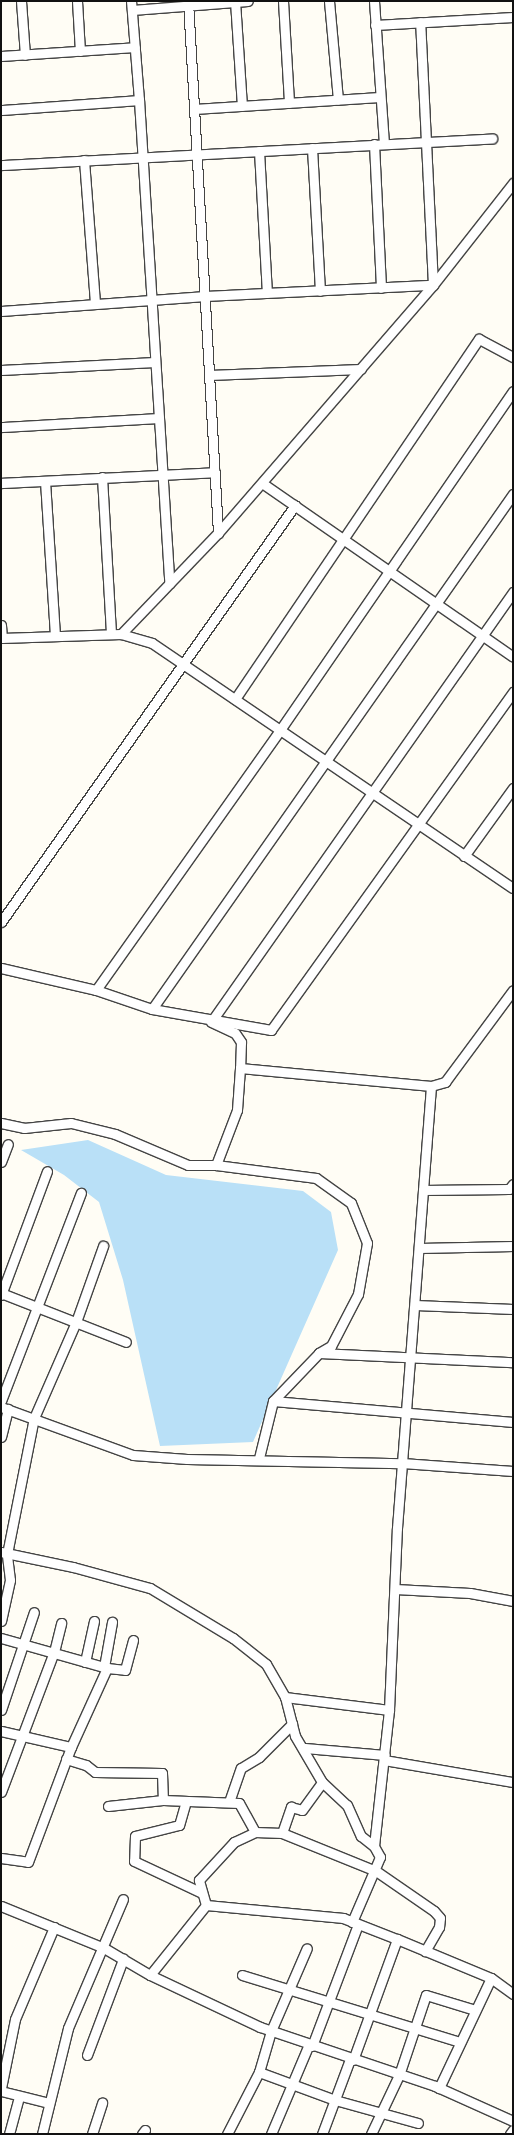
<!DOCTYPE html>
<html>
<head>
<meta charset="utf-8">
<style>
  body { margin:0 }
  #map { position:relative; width:514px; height:2135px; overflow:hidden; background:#fffdf5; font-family:"Playfair Display",serif }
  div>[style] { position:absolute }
  .water>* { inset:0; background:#b9e0f7 }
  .roads { filter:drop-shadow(1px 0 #444) drop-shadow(-1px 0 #444) drop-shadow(0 1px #444) drop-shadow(0 -1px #444) }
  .minor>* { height:9px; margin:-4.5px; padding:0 4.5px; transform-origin:4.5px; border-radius:4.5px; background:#fff }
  span { translate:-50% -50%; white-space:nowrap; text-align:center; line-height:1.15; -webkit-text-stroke:5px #fff; paint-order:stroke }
  .frame { position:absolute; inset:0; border:2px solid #111; pointer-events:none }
</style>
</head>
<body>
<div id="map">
  <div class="water">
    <i style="clip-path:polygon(88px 1140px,166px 1175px,303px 1191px,331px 1212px,338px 1250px,253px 1442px,160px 1446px,123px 1280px,99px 1202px,64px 1175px,21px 1150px)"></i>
  </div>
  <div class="roads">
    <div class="minor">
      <i style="left:21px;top:1px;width:54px;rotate:85.8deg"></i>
      <i style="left:77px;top:1px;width:50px;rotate:86.6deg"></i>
      <i style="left:188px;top:1px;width:533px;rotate:86.77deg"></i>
      <i style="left:235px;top:1px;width:105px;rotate:86.2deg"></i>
      <i style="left:283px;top:1px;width:102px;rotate:86.6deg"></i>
      <i style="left:329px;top:1px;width:99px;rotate:84.8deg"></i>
      <i style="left:374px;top:1px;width:143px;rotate:86deg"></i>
      <i style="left:132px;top:10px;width:116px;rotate:-4.4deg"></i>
      <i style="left:375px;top:25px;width:138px;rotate:-3.3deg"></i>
      <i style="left:1px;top:56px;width:134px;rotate:-3.8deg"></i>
      <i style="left:139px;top:100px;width:484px;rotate:86.4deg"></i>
      <i style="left:194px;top:109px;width:186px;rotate:-3.7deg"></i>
      <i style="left:1px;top:110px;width:138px;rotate:-4.1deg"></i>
      <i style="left:139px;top:100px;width:99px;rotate:-94.6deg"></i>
      <i style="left:374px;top:144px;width:144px;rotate:87.2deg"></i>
      <i style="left:312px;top:148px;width:143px;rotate:86.8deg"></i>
      <i style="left:259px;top:151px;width:142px;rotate:86.8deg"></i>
      <i style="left:84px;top:160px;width:144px;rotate:85.6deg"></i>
      <i style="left:1px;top:165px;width:492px;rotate:-3.1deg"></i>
      <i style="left:1px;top:311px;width:205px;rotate:-4.2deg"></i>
      <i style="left:205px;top:296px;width:228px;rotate:-2.8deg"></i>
      <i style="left:433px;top:285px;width:263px;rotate:-92.8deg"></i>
      <i style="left:1px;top:370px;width:154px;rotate:-3deg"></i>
      <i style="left:209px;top:375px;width:152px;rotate:-2.3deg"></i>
      <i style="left:1px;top:427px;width:158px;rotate:-3.3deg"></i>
      <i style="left:102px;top:477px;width:157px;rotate:86.7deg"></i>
      <i style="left:45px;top:481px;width:155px;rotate:86.3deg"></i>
      <i style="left:1px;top:483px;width:214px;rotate:-2.9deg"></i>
      <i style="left:262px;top:483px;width:305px;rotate:34.7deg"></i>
      <i style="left:513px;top:592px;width:525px;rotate:125.08deg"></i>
      <i style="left:211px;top:1022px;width:26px;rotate:25deg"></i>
      <i style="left:235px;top:1033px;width:11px;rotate:56deg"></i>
      <i style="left:241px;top:1042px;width:26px;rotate:92deg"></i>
      <i style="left:240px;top:1068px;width:192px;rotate:5.4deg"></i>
      <i style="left:431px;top:1086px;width:15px;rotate:-16deg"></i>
      <i style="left:445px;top:1082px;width:114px;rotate:-53.5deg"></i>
      <i style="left:1px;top:625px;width:13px;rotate:86deg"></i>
      <i style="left:121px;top:634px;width:140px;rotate:-46.2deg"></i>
      <i style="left:218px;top:533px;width:328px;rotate:-49.1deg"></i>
      <i style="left:433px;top:285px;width:130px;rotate:-51.9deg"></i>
      <i style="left:1px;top:638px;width:120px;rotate:-1.9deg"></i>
      <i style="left:121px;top:634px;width:32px;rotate:16deg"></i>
      <i style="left:152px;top:643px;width:436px;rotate:34.2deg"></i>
      <i style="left:235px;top:699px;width:435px;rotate:-55.9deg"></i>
      <i style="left:479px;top:339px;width:38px;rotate:28deg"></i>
      <i style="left:464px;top:856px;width:84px;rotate:-54.2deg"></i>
      <i style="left:1px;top:922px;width:510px;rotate:-54.81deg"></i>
      <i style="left:1px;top:968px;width:98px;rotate:13deg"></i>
      <i style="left:96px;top:990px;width:59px;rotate:18.7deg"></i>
      <i style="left:152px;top:1009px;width:121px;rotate:10deg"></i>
      <i style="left:271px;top:1030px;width:416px;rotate:-54.4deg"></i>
      <i style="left:96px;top:990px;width:319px;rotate:-54.7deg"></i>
      <i style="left:280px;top:730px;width:411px;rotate:-55.5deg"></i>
      <i style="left:152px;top:1009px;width:629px;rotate:-54.97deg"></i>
      <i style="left:240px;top:1068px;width:42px;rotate:94.1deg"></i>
      <i style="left:237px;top:1110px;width:59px;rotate:110.9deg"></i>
      <i style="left:216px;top:1165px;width:101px;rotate:7.4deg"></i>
      <i style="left:316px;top:1178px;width:43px;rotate:35.5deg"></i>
      <i style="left:351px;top:1203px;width:43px;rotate:68.2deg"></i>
      <i style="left:367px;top:1243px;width:52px;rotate:100deg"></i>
      <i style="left:358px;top:1294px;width:59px;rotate:117.4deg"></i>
      <i style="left:331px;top:1346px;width:14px;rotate:150deg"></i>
      <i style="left:319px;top:1353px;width:66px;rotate:133.8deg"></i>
      <i style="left:273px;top:1401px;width:59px;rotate:103.8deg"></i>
      <i style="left:1px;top:1123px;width:24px;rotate:12deg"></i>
      <i style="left:24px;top:1128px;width:47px;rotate:-6.1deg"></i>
      <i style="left:71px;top:1123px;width:45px;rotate:14deg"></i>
      <i style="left:115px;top:1134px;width:79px;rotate:23deg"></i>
      <i style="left:188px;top:1165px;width:28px"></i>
      <i style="left:1px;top:1162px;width:19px;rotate:-69deg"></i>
      <i style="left:423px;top:1190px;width:86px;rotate:-0.7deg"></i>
      <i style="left:509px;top:1189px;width:6px;rotate:-51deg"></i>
      <i style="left:419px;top:1248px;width:94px;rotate:-1.2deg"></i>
      <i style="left:1px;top:1293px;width:134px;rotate:21.4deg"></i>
      <i style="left:1px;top:1295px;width:132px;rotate:-69.6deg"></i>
      <i style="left:415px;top:1305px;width:98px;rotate:2.3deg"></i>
      <i style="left:319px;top:1353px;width:194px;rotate:2.7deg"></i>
      <i style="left:1px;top:1401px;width:223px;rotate:-69deg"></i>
      <i style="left:273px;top:1401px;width:241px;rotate:5deg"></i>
      <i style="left:1px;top:1407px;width:140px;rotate:20deg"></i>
      <i style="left:133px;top:1455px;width:54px;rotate:4.2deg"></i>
      <i style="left:187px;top:1459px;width:215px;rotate:1.1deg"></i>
      <i style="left:402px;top:1463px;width:111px;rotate:4.1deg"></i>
      <i style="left:1px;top:1437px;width:29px;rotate:-76deg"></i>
      <i style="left:1px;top:1552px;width:74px;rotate:11.8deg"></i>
      <i style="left:73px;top:1567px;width:80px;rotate:15.3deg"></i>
      <i style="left:150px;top:1588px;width:97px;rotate:31.1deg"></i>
      <i style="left:233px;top:1638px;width:42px;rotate:38.2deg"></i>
      <i style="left:266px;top:1664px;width:38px;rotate:60deg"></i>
      <i style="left:285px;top:1697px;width:40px;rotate:75.6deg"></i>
      <i style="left:295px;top:1736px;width:53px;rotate:59.6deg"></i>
      <i style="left:395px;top:1589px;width:75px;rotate:3.1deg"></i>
      <i style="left:470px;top:1593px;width:44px;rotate:10.5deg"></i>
      <i style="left:1px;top:1621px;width:42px;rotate:-77.6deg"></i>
      <i style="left:10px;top:1580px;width:26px;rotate:-97deg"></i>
      <i style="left:7px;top:1554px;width:139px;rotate:-78.8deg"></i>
      <i style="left:34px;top:1418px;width:105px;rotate:-66.4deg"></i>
      <i style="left:76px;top:1322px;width:81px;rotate:-70.4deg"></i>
      <i style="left:1px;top:1638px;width:110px;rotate:15.8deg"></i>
      <i style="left:107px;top:1668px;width:18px;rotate:6deg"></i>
      <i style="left:125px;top:1670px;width:31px;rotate:-75deg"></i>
      <i style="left:85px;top:1662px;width:42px;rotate:-77.6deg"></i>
      <i style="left:104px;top:1667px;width:46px;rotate:-79.9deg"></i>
      <i style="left:285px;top:1697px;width:105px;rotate:7.1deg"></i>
      <i style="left:1px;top:1710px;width:103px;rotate:-71.4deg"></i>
      <i style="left:1px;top:1731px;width:72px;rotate:12.9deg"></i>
      <i style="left:305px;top:1748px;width:80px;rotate:5deg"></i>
      <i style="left:66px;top:1759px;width:21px;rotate:17deg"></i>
      <i style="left:86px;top:1765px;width:11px;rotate:38deg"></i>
      <i style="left:95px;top:1772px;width:67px;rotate:0.9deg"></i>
      <i style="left:162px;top:1773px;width:27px;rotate:88deg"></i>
      <i style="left:384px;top:1760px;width:131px;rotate:9.7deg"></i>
      <i style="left:1px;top:1792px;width:150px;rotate:-69.3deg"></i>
      <i style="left:54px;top:1652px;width:30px;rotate:-76deg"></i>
      <i style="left:186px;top:1801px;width:25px;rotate:106deg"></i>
      <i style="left:179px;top:1825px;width:45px;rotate:166deg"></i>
      <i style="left:135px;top:1836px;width:25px;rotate:92deg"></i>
      <i style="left:134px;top:1861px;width:75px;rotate:25.2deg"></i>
      <i style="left:229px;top:1802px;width:36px;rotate:-71deg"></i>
      <i style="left:241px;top:1768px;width:21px;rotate:-31deg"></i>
      <i style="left:259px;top:1757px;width:47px;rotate:-45deg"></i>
      <i style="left:108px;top:1806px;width:55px;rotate:-6.2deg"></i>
      <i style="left:163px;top:1800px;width:76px;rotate:2.3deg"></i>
      <i style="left:239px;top:1803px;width:33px;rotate:61deg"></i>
      <i style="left:282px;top:1833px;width:101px;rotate:22deg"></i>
      <i style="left:376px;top:1871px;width:70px;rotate:34.6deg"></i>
      <i style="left:434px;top:1911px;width:9px;rotate:49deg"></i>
      <i style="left:440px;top:1918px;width:9px;rotate:96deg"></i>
      <i style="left:439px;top:1927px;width:28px;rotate:120deg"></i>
      <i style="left:1px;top:1858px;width:27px;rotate:8deg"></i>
      <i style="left:28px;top:1862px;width:123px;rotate:-69.5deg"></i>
      <i style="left:71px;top:1747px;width:87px;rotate:-65.5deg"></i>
      <i style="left:206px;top:1905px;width:26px;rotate:-106deg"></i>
      <i style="left:199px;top:1880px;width:52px;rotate:-47.4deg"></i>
      <i style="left:234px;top:1842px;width:23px;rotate:-25deg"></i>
      <i style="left:255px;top:1832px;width:27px;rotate:2deg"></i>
      <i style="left:282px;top:1833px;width:28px;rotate:-71deg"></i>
      <i style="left:291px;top:1807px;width:11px;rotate:15deg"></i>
      <i style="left:302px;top:1810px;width:34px;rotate:-54deg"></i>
      <i style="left:322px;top:1782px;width:34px;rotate:43deg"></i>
      <i style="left:347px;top:1805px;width:34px;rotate:66deg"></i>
      <i style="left:361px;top:1836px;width:16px;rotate:38deg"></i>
      <i style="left:374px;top:1846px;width:137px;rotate:-83.7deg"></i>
      <i style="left:389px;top:1710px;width:182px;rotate:-87.5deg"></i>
      <i style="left:397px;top:1528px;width:443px;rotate:-85.6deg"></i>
      <i style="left:1px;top:1906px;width:111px;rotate:22.2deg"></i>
      <i style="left:104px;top:1948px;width:53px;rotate:30.4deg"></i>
      <i style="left:150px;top:1975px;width:122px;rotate:25.3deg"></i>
      <i style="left:260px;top:2027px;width:185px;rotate:18.6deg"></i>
      <i style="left:435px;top:2086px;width:85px;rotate:24.2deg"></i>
      <i style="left:352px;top:1922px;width:71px;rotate:-66.7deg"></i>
      <i style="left:380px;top:1857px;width:13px;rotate:-119deg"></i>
      <i style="left:150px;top:1975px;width:90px;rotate:-51.3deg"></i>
      <i style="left:206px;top:1905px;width:138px;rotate:5.4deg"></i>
      <i style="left:343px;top:1918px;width:58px;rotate:21.3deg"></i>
      <i style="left:397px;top:1939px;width:102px;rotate:22.5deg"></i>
      <i style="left:491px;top:1978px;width:122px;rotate:115.3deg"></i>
      <i style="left:242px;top:1975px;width:228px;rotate:17.1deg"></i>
      <i style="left:491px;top:1978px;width:27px;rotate:36deg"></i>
      <i style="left:312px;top:2046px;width:130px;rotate:-69.3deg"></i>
      <i style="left:87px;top:2055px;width:103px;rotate:-69.4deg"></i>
      <i style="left:353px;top:2060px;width:129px;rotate:-70deg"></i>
      <i style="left:259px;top:2072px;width:81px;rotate:20.2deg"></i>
      <i style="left:335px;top:2100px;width:86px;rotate:15.5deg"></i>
      <i style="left:1px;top:2088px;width:70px;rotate:-78.5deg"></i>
      <i style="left:15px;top:2019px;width:100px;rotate:-67deg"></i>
      <i style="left:1px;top:2091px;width:49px;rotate:14deg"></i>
      <i style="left:9px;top:2134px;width:39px;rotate:-75deg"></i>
      <i style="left:42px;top:2134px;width:109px;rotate:-76.2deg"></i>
      <i style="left:68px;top:2028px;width:140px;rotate:-66.9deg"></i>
      <i style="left:92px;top:2134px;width:33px;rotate:-72deg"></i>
      <i style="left:142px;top:2134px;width:5px;rotate:-53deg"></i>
      <i style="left:227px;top:2134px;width:70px;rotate:-62.7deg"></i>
      <i style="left:259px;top:2072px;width:43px;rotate:-73.7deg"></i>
      <i style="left:271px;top:2031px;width:90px;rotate:-66.6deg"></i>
      <i style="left:271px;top:2134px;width:98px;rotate:-67.1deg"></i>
      <i style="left:322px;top:2134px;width:80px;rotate:-69.5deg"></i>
      <i style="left:371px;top:2134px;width:65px;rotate:-64.6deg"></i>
      <i style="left:399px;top:2075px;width:84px;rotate:-71.4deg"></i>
      <i style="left:426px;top:1995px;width:51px;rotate:17deg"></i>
      <i style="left:510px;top:2134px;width:5px;rotate:-53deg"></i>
    </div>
  </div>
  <div class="frame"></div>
</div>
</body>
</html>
